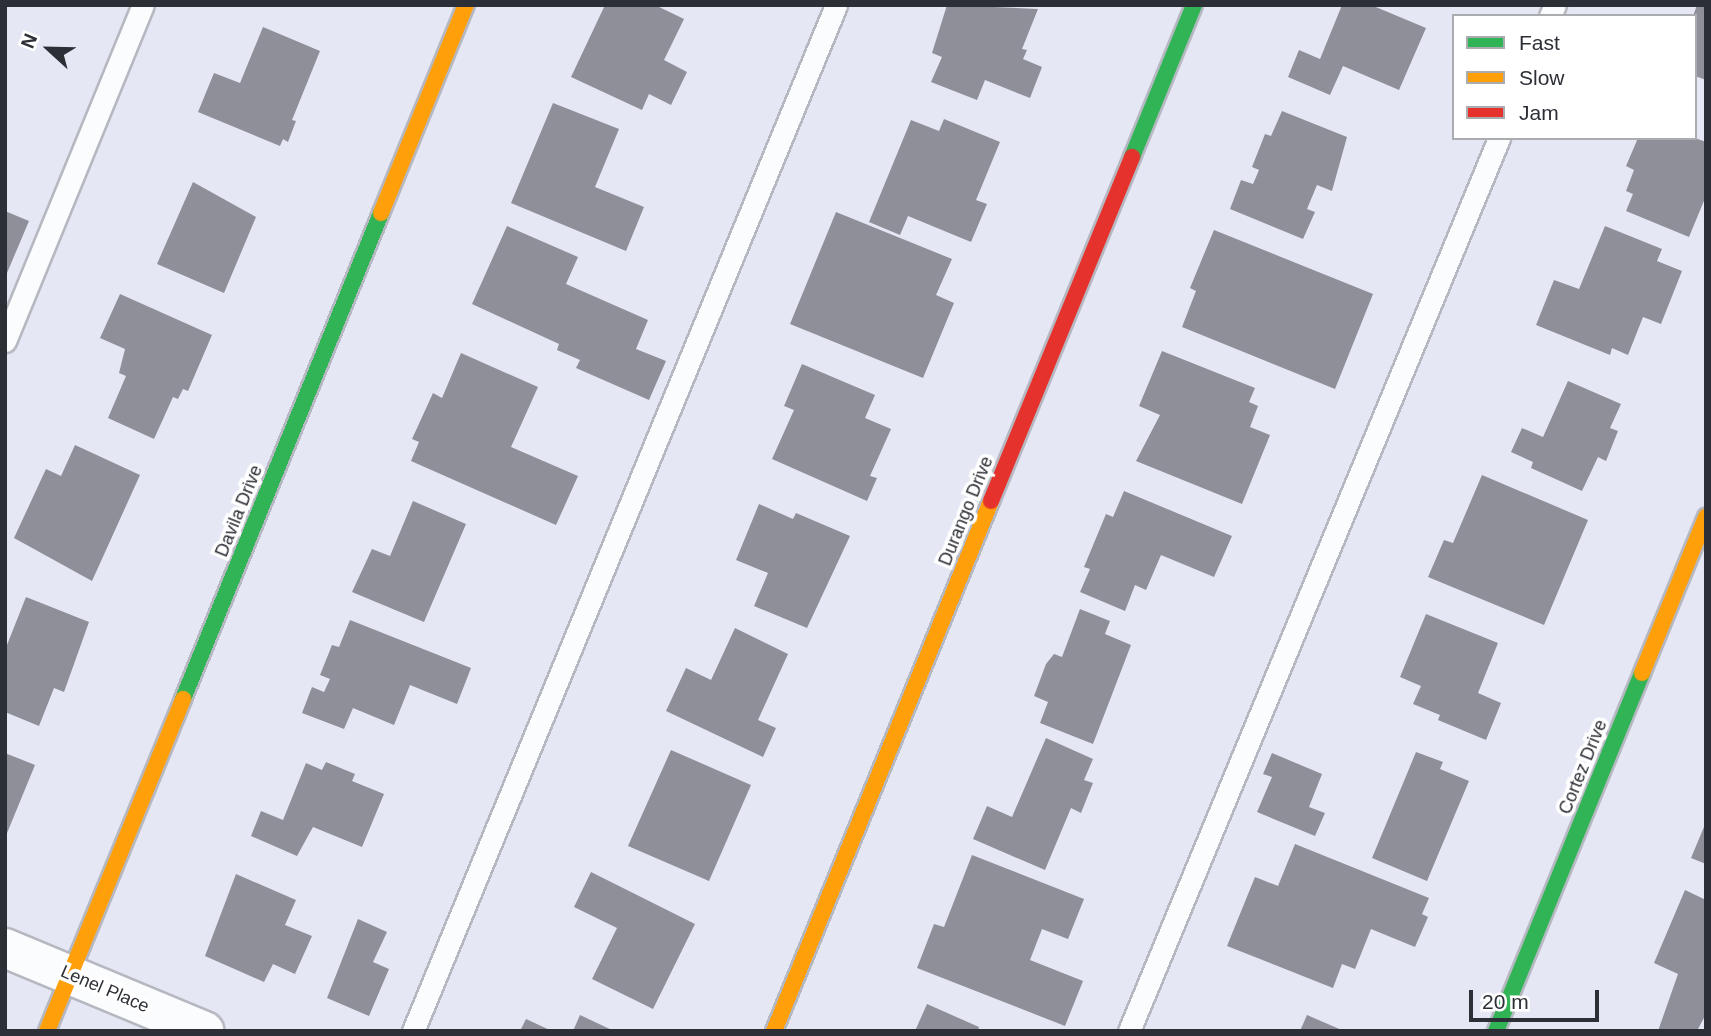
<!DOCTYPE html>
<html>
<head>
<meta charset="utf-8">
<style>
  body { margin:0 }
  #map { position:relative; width:1711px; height:1036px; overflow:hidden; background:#e5e8f4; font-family:Helvetica,sans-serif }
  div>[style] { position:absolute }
  .building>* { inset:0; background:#8e8f99 }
  .roads { filter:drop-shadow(2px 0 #b6b8c1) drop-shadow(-2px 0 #b6b8c1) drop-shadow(0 2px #b6b8c1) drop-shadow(0 -2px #b6b8c1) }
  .lane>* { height:21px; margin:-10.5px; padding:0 10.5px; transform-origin:10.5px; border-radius:10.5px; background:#fbfcfd }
  .street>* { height:38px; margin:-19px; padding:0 19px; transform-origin:19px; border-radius:19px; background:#fbfcfd }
  .fast>* { height:16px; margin:-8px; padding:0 8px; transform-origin:8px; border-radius:8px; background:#30b455 }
  .slow>* { height:16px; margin:-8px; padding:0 8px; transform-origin:8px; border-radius:8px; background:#ff9f0a }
  .jam>* { height:16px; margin:-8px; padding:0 8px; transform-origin:8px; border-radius:8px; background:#e5322d }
  span { translate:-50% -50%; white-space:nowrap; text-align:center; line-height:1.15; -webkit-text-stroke:7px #fff; paint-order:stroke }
  .street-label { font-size:18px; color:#2d2f37 }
  .frame { position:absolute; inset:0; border:7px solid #2d2f37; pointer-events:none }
  .legend { position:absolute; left:1452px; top:14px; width:245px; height:126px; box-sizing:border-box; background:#fff; border:2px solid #abacaf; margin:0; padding:9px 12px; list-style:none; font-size:21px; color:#2d2f37 }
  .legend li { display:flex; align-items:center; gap:14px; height:35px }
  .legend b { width:35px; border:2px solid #abacaf }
  .north { position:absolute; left:14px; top:14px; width:70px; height:70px; -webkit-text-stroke:5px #fff; paint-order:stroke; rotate:292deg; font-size:19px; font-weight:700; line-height:28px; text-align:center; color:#2d2f37 }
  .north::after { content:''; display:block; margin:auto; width:24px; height:32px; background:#2d2f37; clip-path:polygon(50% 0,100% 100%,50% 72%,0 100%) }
  .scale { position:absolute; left:1469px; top:990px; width:130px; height:32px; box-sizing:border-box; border:4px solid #2d2f37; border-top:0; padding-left:9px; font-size:21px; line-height:24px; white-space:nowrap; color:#2d2f37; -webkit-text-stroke:5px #fff; paint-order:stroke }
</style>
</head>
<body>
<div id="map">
  <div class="building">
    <i style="clip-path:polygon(605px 5px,655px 5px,684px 19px,664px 60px,687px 72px,671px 105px,649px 94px,642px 110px,571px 77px)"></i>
    <i style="clip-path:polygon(947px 5px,1038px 9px,1022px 49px,1027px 50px,1023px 59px,1042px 67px,1030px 98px,985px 80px,977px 100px,931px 82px,942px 57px,932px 53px)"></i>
    <i style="clip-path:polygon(1342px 5px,1371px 5px,1426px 28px,1399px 90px,1343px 66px,1330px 95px,1288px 77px,1299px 50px,1320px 59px)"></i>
    <i style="clip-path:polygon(1697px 5px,1706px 5px,1706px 80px,1695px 76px,1693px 16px)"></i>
    <i style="clip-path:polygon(263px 27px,320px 51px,292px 120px,296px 121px,288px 142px,283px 139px,280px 146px,198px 112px,214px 73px,240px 83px)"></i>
    <i style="clip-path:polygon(553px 103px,619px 129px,595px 187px,644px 207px,626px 251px,511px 203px)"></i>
    <i style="clip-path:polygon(1282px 111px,1347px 137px,1332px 191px,1317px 185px,1307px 209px,1315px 212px,1303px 239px,1230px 209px,1241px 180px,1253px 184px,1259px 170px,1252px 167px,1265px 134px,1271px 136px)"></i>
    <i style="clip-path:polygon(944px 119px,1000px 142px,976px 200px,987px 204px,971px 242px,908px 216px,900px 235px,869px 222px,911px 120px,939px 131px)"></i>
    <i style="clip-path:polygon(1638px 138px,1695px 138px,1706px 142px,1706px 196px,1689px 237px,1626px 211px,1633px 194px,1626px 191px,1634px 170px,1626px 166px)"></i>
    <i style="clip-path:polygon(193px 182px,256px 217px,224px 293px,157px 264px)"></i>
    <i style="clip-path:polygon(5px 211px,29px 221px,7px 273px,5px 272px)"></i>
    <i style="clip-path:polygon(836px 212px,952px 259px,936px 295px,954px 303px,923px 378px,790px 324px)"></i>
    <i style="clip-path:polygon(507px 226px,578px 257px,566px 284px,648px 320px,636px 349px,666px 361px,649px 400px,576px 368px,580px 360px,557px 350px,559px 344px,472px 304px)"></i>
    <i style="clip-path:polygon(1605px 226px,1662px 249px,1657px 261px,1682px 271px,1661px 324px,1643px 317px,1628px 355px,1612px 348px,1610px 355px,1536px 325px,1554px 280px,1579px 289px)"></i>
    <i style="clip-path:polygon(1214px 230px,1373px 294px,1335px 389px,1182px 327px,1196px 291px,1190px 288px)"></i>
    <i style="clip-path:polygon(120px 294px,212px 335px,188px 391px,183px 389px,178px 399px,173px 397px,154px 439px,108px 418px,126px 376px,119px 373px,125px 349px,100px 338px)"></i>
    <i style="clip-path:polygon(1162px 351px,1255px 388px,1249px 402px,1258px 406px,1250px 427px,1270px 435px,1242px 504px,1136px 461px,1160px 415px,1139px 406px)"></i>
    <i style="clip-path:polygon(461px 353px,538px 387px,511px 447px,578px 476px,556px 525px,411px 461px,419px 442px,412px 439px,433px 393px,442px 398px)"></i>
    <i style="clip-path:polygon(802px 364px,875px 395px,865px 418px,891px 429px,870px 476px,877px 478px,867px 501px,772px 459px,794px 410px,784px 406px)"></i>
    <i style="clip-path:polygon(1568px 381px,1621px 404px,1610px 428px,1618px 431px,1606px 461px,1598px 457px,1582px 491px,1531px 468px,1533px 462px,1511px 452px,1522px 428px,1543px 437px)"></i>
    <i style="clip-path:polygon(75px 445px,140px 475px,92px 581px,14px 538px,46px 469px,61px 476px)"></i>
    <i style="clip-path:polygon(1482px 475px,1588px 520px,1544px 625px,1428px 577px,1444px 540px,1453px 543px)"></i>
    <i style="clip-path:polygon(1124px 491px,1232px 536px,1214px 577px,1161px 555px,1146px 590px,1135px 585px,1125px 611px,1080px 592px,1090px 569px,1084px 567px,1106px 514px,1113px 517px)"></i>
    <i style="clip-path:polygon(413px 501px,466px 524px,424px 622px,352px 592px,372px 549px,390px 556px)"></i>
    <i style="clip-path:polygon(759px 504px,793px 519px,796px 513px,850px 536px,807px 628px,754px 606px,768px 573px,736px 560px)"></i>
    <i style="clip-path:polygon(26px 597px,89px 622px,64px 692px,54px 688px,39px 726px,5px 712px,5px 650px)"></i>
    <i style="clip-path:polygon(1080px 609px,1110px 621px,1105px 634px,1131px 645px,1093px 744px,1040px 723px,1048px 702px,1034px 696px,1046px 664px,1054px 654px,1062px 657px)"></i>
    <i style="clip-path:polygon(1426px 614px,1498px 643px,1478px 693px,1501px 703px,1486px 740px,1438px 720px,1440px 715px,1413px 704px,1421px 686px,1400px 677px)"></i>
    <i style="clip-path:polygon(350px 620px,471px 668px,457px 704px,410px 685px,394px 725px,353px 708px,344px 729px,302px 713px,312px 687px,324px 692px,330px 679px,320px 675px,332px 645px,339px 647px)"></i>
    <i style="clip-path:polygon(735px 628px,788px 654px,758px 720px,776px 728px,763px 757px,666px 711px,686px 668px,711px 680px)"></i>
    <i style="clip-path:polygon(1046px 738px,1093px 759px,1084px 780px,1093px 783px,1081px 813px,1071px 808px,1045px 870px,973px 839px,987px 806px,1012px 817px)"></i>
    <i style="clip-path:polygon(671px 750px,751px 785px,709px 881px,628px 846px)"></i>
    <i style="clip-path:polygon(1416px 752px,1443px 762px,1440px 769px,1469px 781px,1427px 881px,1372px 858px)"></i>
    <i style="clip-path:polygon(5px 753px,35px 765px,5px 838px)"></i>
    <i style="clip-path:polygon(1272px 753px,1322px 774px,1309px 807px,1325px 813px,1315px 836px,1257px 812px,1272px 777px,1263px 774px)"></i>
    <i style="clip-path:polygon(326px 762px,355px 774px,352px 781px,384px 794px,362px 847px,313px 827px,297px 856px,251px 836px,261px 811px,283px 820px,306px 763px,322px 770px)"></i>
    <i style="clip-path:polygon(1706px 822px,1706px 864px,1691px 858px)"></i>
    <i style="clip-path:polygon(1295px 844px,1429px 898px,1422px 914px,1428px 917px,1415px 947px,1371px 929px,1355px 969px,1342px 964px,1333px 988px,1227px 946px,1255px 877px,1278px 886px)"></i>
    <i style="clip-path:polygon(972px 855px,1084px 899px,1068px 939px,1042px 929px,1030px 960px,1083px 981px,1065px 1026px,917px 968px,934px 924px,944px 927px)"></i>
    <i style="clip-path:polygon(591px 872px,695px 924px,653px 1009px,592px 979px,617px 928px,574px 907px)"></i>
    <i style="clip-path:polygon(236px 874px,296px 900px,285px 925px,312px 936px,295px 974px,273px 964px,264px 982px,205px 956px)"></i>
    <i style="clip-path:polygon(1685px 890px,1706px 900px,1706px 1014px,1697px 1031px,1658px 1031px,1678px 974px,1654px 963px)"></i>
    <i style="clip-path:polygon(358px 919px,387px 932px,373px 962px,389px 969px,369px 1016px,327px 998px)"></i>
    <i style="clip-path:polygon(927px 1004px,979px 1027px,978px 1031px,915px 1031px)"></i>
    <i style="clip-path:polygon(580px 1015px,614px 1031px,573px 1031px)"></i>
    <i style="clip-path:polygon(1307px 1015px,1344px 1031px,1300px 1031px)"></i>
    <i style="clip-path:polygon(526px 1019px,552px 1031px,520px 1031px)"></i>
  </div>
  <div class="roads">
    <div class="lane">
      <i style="left:1550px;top:16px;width:12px;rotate:-66deg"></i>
      <i style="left:5px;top:341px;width:363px;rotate:-67.7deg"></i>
      <i style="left:413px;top:1031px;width:1110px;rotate:-67.59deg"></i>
      <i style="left:1129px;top:1031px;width:967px;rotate:-67.49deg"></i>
    </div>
    <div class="street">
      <i style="left:5px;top:948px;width:216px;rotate:22.6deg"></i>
    </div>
    <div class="fast">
      <i style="left:1132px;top:157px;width:164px;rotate:-67.8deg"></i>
      <i style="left:183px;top:699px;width:525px;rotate:-67.83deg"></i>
      <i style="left:1496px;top:1031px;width:387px;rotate:-67.8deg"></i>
    </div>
    <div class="slow">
      <i style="left:381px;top:213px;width:225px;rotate:-67.8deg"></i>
      <i style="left:1642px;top:673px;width:169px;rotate:-67.7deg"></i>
      <i style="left:47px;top:1031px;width:359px;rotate:-67.7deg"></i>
      <i style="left:774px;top:1031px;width:573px;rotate:-67.73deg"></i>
    </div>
    <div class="jam">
      <i style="left:991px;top:501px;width:372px;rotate:-67.7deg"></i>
    </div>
  </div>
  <div class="street-label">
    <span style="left:239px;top:511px;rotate:-68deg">Davila Drive</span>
    <span style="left:966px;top:511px;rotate:-68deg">Durango Drive</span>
    <span style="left:1583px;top:767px;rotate:-68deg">Cortez Drive</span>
    <span style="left:105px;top:989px;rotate:23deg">Lenel Place</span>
  </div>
  <div class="frame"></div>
  <ul class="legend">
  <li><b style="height:9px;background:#30b455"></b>Fast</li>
  <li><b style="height:9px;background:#ff9f0a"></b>Slow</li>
  <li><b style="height:9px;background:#e5322d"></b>Jam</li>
  </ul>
  <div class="north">N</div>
  <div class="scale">20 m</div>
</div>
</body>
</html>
